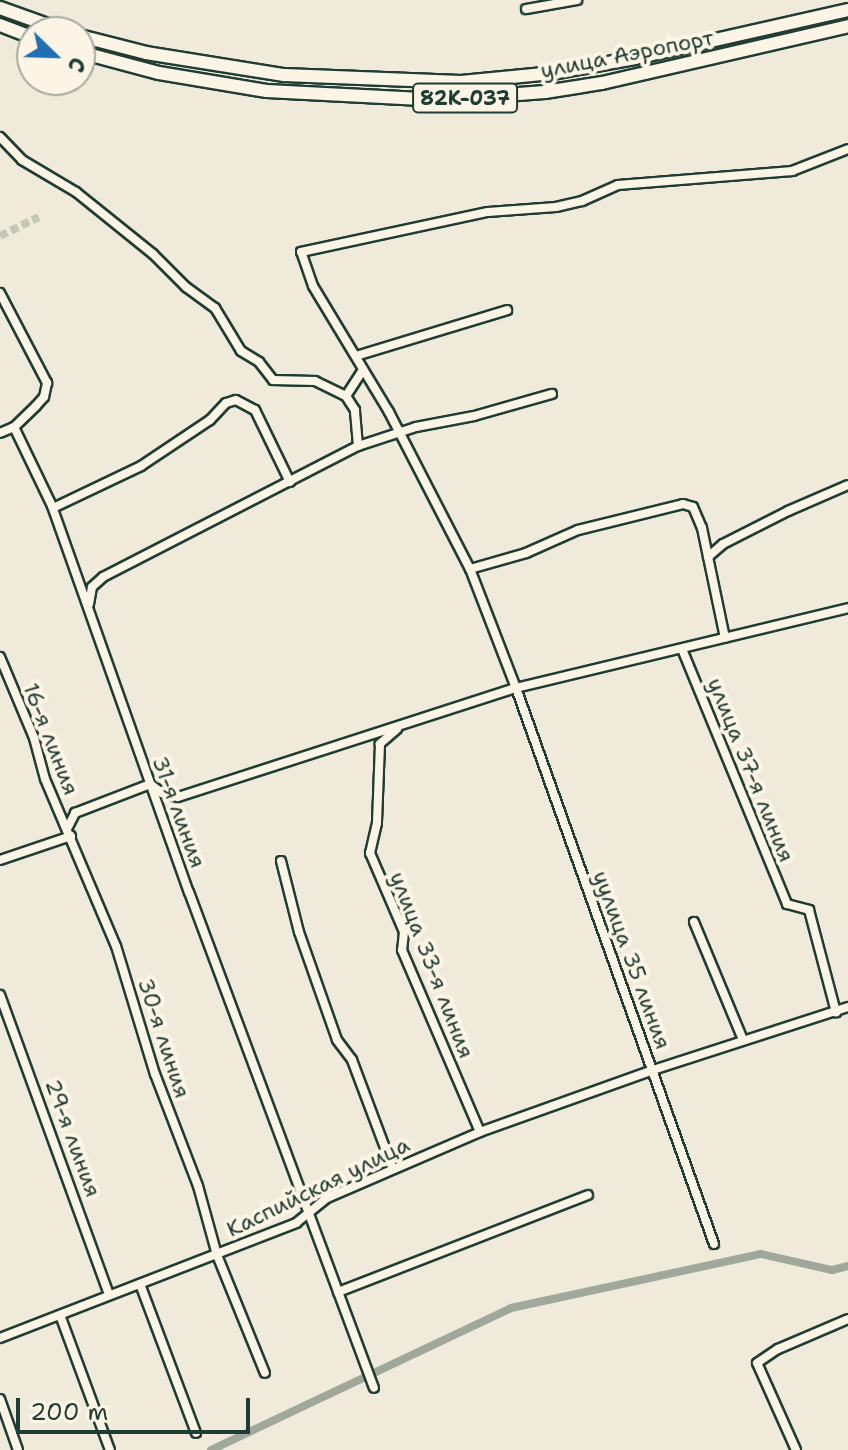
<!DOCTYPE html>
<html>
<head>
<meta charset="utf-8">
<style>
  body { margin:0 }
  #map { position:relative; width:848px; height:1450px; overflow:hidden; background:#efeada; font-family:"Shantell Sans",sans-serif }
  div>[style] { position:absolute }
  .canal>* { height:8px; margin:-4px; padding:0 4px; transform-origin:4px; border-radius:4px; background:#9fa89a }
  .street-tunnel>* { height:8px; margin-top:-4px; transform-origin:0; background:repeating-linear-gradient(90deg,#c5c7b9 0 8px,transparent 0 12px) }
  .roads { filter:drop-shadow(2px 0 #1f3d34) drop-shadow(-2px 0 #1f3d34) drop-shadow(0 2px #1f3d34) drop-shadow(0 -2px #1f3d34) }
  .street>* { height:8px; margin:-4px; padding:0 4px; transform-origin:4px; border-radius:4px; background:#fcf5e5 }
  .primary>* { height:12px; margin:-6px; padding:0 6px; transform-origin:6px; border-radius:6px; background:#fcf5e5 }
  span { translate:-50% -50%; white-space:nowrap; text-align:center; line-height:1.15; -webkit-text-stroke:8px #fcf5e5; paint-order:stroke }
  .shield-label span { padding:2px 6px; background:#fcf5e5; border:2px solid; border-radius:6px; -webkit-text-stroke-width:0 }
  .shield-label { font-size:20px; color:#1f3d34; font-weight:700 }
  .street-label { font-size:22px; color:#1f3d34 }
  .north { position:absolute; left:16px; top:16px; width:80px; height:80px; box-sizing:border-box; background:#fcf5e5; border:2px solid #a4ab9e; border-radius:50%; rotate:113deg; font-size:22px; font-weight:700; line-height:32px; text-align:center; color:#1f3d34 }
  .north::after { content:''; display:block; margin:auto; width:28px; height:36px; background:#1f6fb2; clip-path:polygon(50% 0,100% 100%,50% 72%,0 100%) }
  .scale { position:absolute; left:16px; top:1398px; width:234px; height:36px; box-sizing:border-box; border:4px solid #1f3d34; border-top:0; padding-left:10px; font-size:24px; line-height:28px; white-space:nowrap; color:#1f3d34; -webkit-text-stroke:6px #fcf5e5; paint-order:stroke }
</style>
</head>
<body>
<div id="map">
  <div class="canal">
    <i style="left:211px;top:1450px;width:332px;rotate:-25.3deg"></i>
    <i style="left:511px;top:1308px;width:256px;rotate:-12.2deg"></i>
    <i style="left:761px;top:1254px;width:73px;rotate:12.7deg"></i>
    <i style="left:832px;top:1270px;width:16px;rotate:-14deg"></i>
  </div>
  <div class="street-tunnel">
    <i style="left:0;top:236px;width:43px;rotate:-26deg"></i>
  </div>
  <div class="roads">
    <div class="street">
      <i style="left:526px;top:9px;width:52px;rotate:-10deg"></i>
      <i style="left:0;top:137px;width:32px;rotate:46deg"></i>
      <i style="left:22px;top:160px;width:63px;rotate:30.7deg"></i>
      <i style="left:76px;top:192px;width:99px;rotate:38.8deg"></i>
      <i style="left:153px;top:254px;width:47px;rotate:45deg"></i>
      <i style="left:186px;top:287px;width:36px;rotate:36deg"></i>
      <i style="left:215px;top:308px;width:50px;rotate:58.8deg"></i>
      <i style="left:241px;top:351px;width:21px;rotate:31deg"></i>
      <i style="left:259px;top:362px;width:23px;rotate:52deg"></i>
      <i style="left:273px;top:380px;width:42px;rotate:1.4deg"></i>
      <i style="left:315px;top:381px;width:34px;rotate:26deg"></i>
      <i style="left:346px;top:396px;width:31px;rotate:-57deg"></i>
      <i style="left:0;top:293px;width:102px;rotate:62.4deg"></i>
      <i style="left:47px;top:383px;width:14px;rotate:102deg"></i>
      <i style="left:44px;top:397px;width:12px;rotate:132deg"></i>
      <i style="left:36px;top:406px;width:30px;rotate:136deg"></i>
      <i style="left:14px;top:427px;width:15px;rotate:157deg"></i>
      <i style="left:356px;top:356px;width:158px;rotate:-16.9deg"></i>
      <i style="left:14px;top:427px;width:88px;rotate:64.3deg"></i>
      <i style="left:52px;top:506px;width:410px;rotate:70.5deg"></i>
      <i style="left:189px;top:892px;width:529px;rotate:69.55deg"></i>
      <i style="left:358px;top:446px;width:61px;rotate:-18.1deg"></i>
      <i style="left:416px;top:427px;width:59px;rotate:-10.7deg"></i>
      <i style="left:474px;top:416px;width:81px;rotate:-15.8deg"></i>
      <i style="left:53px;top:508px;width:98px;rotate:-25.5deg"></i>
      <i style="left:141px;top:466px;width:83px;rotate:-33.7deg"></i>
      <i style="left:210px;top:420px;width:23px;rotate:-47deg"></i>
      <i style="left:226px;top:403px;width:10px;rotate:-17deg"></i>
      <i style="left:236px;top:400px;width:21px;rotate:28deg"></i>
      <i style="left:255px;top:410px;width:80px;rotate:64.1deg"></i>
      <i style="left:708px;top:557px;width:20px;rotate:-41deg"></i>
      <i style="left:723px;top:544px;width:73px;rotate:-26.9deg"></i>
      <i style="left:788px;top:511px;width:65px;rotate:-23.4deg"></i>
      <i style="left:470px;top:569px;width:58px;rotate:-15.9deg"></i>
      <i style="left:526px;top:553px;width:57px;rotate:-23.9deg"></i>
      <i style="left:578px;top:530px;width:108px;rotate:-13.9deg"></i>
      <i style="left:683px;top:504px;width:10px;rotate:17deg"></i>
      <i style="left:693px;top:507px;width:23px;rotate:67deg"></i>
      <i style="left:702px;top:528px;width:112px;rotate:78.2deg"></i>
      <i style="left:89px;top:604px;width:17px;rotate:-80deg"></i>
      <i style="left:92px;top:587px;width:15px;rotate:-42deg"></i>
      <i style="left:103px;top:577px;width:287px;rotate:-27.2deg"></i>
      <i style="left:358px;top:446px;width:36px;rotate:-95deg"></i>
      <i style="left:355px;top:410px;width:17px;rotate:-123deg"></i>
      <i style="left:682px;top:649px;width:276px;rotate:67.6deg"></i>
      <i style="left:787px;top:904px;width:23px;rotate:15deg"></i>
      <i style="left:809px;top:910px;width:106px;rotate:75.2deg"></i>
      <i style="left:0;top:657px;width:88px;rotate:67.2deg"></i>
      <i style="left:34px;top:738px;width:42px;rotate:75deg"></i>
      <i style="left:45px;top:779px;width:181px;rotate:67deg"></i>
      <i style="left:116px;top:946px;width:134px;rotate:73.1deg"></i>
      <i style="left:155px;top:1074px;width:120px;rotate:69deg"></i>
      <i style="left:198px;top:1186px;width:72px;rotate:74.6deg"></i>
      <i style="left:217px;top:1255px;width:127px;rotate:67.9deg"></i>
      <i style="left:397px;top:729px;width:23px;rotate:139deg"></i>
      <i style="left:380px;top:744px;width:79px;rotate:92.2deg"></i>
      <i style="left:377px;top:823px;width:31px;rotate:103deg"></i>
      <i style="left:370px;top:853px;width:86px;rotate:66.7deg"></i>
      <i style="left:404px;top:932px;width:18px;rotate:96deg"></i>
      <i style="left:402px;top:950px;width:198px;rotate:66.8deg"></i>
      <i style="left:68px;top:827px;width:16px;rotate:-63deg"></i>
      <i style="left:75px;top:813px;width:80px;rotate:-21.1deg"></i>
      <i style="left:150px;top:784px;width:15px;rotate:37deg"></i>
      <i style="left:162px;top:793px;width:16px;rotate:14deg"></i>
      <i style="left:178px;top:797px;width:355px;rotate:-17.9deg"></i>
      <i style="left:516px;top:688px;width:128px;rotate:-111.1deg"></i>
      <i style="left:470px;top:569px;width:177px;rotate:-117.3deg"></i>
      <i style="left:389px;top:412px;width:147px;rotate:-121.1deg"></i>
      <i style="left:313px;top:286px;width:36px;rotate:-109deg"></i>
      <i style="left:301px;top:252px;width:191px;rotate:-12.1deg"></i>
      <i style="left:488px;top:212px;width:68px;rotate:-4.2deg"></i>
      <i style="left:556px;top:207px;width:27px;rotate:-13deg"></i>
      <i style="left:582px;top:201px;width:39px;rotate:-24deg"></i>
      <i style="left:618px;top:185px;width:175px;rotate:-4.6deg"></i>
      <i style="left:792px;top:171px;width:60px;rotate:-21.4deg"></i>
      <i style="left:0;top:860px;width:75px;rotate:-18.7deg"></i>
      <i style="left:281px;top:861px;width:73px;rotate:75.8deg"></i>
      <i style="left:299px;top:932px;width:114px;rotate:70.6deg"></i>
      <i style="left:337px;top:1040px;width:25px;rotate:53deg"></i>
      <i style="left:352px;top:1060px;width:116px;rotate:69.4deg"></i>
      <i style="left:694px;top:922px;width:128px;rotate:67.4deg"></i>
      <i style="left:0;top:995px;width:319px;rotate:70deg"></i>
      <i style="left:714px;top:1244px;width:590px;rotate:-109.6deg"></i>
      <i style="left:516px;top:688px;width:342px;rotate:-13.5deg"></i>
      <i style="left:140px;top:1284px;width:159px;rotate:69.4deg"></i>
      <i style="left:338px;top:1292px;width:268px;rotate:-21.2deg"></i>
      <i style="left:60px;top:1315px;width:144px;rotate:69.7deg"></i>
      <i style="left:0;top:1338px;width:318px;rotate:-21.2deg"></i>
      <i style="left:296px;top:1223px;width:40px;rotate:-39deg"></i>
      <i style="left:327px;top:1198px;width:167px;rotate:-23.3deg"></i>
      <i style="left:480px;top:1132px;width:184px;rotate:-19.7deg"></i>
      <i style="left:653px;top:1070px;width:205px;rotate:-17.9deg"></i>
      <i style="left:0;top:1399px;width:54px;rotate:70.6deg"></i>
      <i style="left:796px;top:1450px;width:95px;rotate:-114.1deg"></i>
      <i style="left:757px;top:1363px;width:25px;rotate:-34deg"></i>
      <i style="left:778px;top:1349px;width:76px;rotate:-23.2deg"></i>
    </div>
    <div class="primary">
      <i style="left:0;top:8px;width:71px;rotate:19.7deg"></i>
      <i style="left:0;top:25px;width:34px;rotate:21deg"></i>
      <i style="left:80px;top:36px;width:68px;rotate:14.4deg"></i>
      <i style="left:146px;top:53px;width:140px;rotate:9.1deg"></i>
      <i style="left:284px;top:75px;width:177px;rotate:2.3deg"></i>
      <i style="left:461px;top:82px;width:91px;rotate:-5.6deg"></i>
      <i style="left:552px;top:73px;width:84px;rotate:-10.2deg"></i>
      <i style="left:635px;top:58px;width:218px;rotate:-12.7deg"></i>
      <i style="left:80px;top:52px;width:82px;rotate:14.9deg"></i>
      <i style="left:159px;top:73px;width:109px;rotate:9.5deg"></i>
      <i style="left:267px;top:91px;width:174px;rotate:3deg"></i>
      <i style="left:441px;top:100px;width:104px;rotate:-4.4deg"></i>
      <i style="left:545px;top:92px;width:58px;rotate:-9deg"></i>
      <i style="left:602px;top:83px;width:253px;rotate:-13deg"></i>
    </div>
  </div>
  <div class="shield-label">
    <span style="left:465px;top:98px">82К-037</span>
  </div>
  <div class="street-label">
    <span style="left:627px;top:54px;rotate:-11deg">улица Аэропорт</span>
    <span style="left:51px;top:739px;rotate:69deg">16-я линия</span>
    <span style="left:751px;top:770px;rotate:68deg">улица 37-я линия</span>
    <span style="left:179px;top:812px;rotate:70deg">31-я линия</span>
    <span style="left:632px;top:960px;rotate:70deg">уулица 35 линия</span>
    <span style="left:432px;top:965px;rotate:69deg">улица 33-я линия</span>
    <span style="left:164px;top:1038px;rotate:72deg">30-я линия</span>
    <span style="left:73px;top:1138px;rotate:70deg">29-я линия</span>
    <span style="left:318px;top:1187px;rotate:-26deg">Каспийская улица</span>
  </div>
  <div class="north">С</div>
  <div class="scale">200 m</div>
</div>
</body>
</html>
